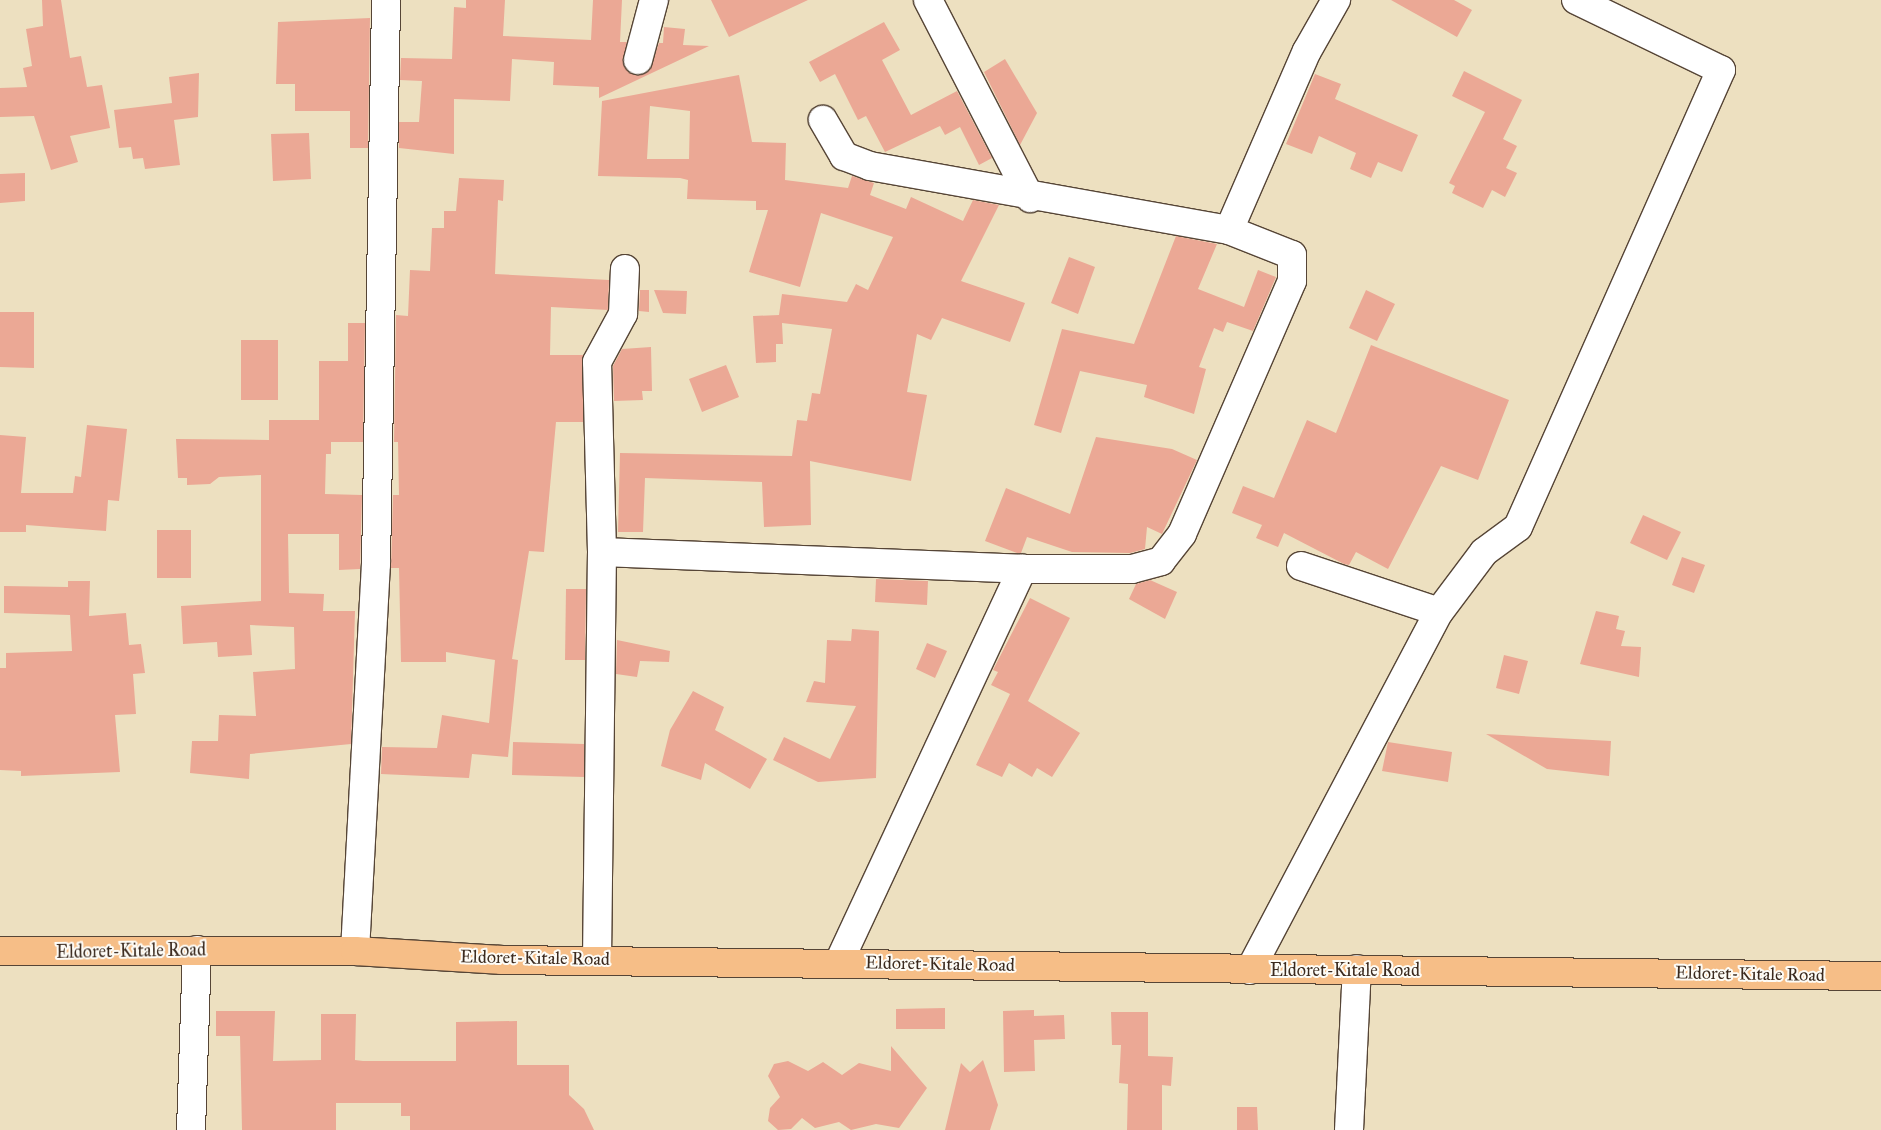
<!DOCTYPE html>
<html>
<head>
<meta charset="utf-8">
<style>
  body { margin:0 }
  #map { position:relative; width:1881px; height:1130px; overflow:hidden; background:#ede0c0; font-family:"IM FELL Great Primer",serif }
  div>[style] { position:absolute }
  .building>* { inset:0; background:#eba895 }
  .roads { filter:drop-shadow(1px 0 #564536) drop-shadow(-1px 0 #564536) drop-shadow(0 1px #564536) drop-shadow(0 -1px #564536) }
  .minor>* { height:28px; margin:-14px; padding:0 14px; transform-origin:14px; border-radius:14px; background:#fff }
  .highway>* { height:28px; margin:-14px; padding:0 14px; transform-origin:14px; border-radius:14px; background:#f6be87 }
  span { translate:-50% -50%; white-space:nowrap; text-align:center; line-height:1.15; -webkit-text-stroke:4px #fdfcf7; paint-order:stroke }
  .street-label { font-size:18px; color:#3b2a1e }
</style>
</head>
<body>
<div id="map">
  <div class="building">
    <i style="clip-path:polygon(42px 0,61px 0,70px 58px,81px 56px,87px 87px,102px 85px,110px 128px,70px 136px,78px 162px,51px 170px,34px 116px,0 117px,0 88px,27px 87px,23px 68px,32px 66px,26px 29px,43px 26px)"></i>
    <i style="clip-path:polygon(466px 0,505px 0,503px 36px,591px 40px,593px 0,622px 0,620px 42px,627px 42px,623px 64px,634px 75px,649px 71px,659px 43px,663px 43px,664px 27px,685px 29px,683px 45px,709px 46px,599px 98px,599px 87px,553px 85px,554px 62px,512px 59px,510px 101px,454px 99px,454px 154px,399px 148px,399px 122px,419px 122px,422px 81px,400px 80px,401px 58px,452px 59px,454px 7px,466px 8px)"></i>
    <i style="clip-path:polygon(711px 0,808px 0,729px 37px)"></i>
    <i style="clip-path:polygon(1391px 0,1454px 0,1472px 10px,1457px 37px)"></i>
    <i style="clip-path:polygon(370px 18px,368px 148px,350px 148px,350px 111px,295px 111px,295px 84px,276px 84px,278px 22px)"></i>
    <i style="clip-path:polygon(884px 22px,900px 50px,882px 60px,911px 115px,957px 91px,992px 158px,979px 165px,960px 127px,945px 135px,940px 126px,885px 152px,866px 116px,858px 120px,835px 74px,820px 82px,809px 62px)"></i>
    <i style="clip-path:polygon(1005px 59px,1037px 113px,1020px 145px,984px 72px)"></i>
    <i style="clip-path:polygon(1464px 71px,1522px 100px,1503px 139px,1517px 146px,1506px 168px,1517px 173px,1505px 197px,1492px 190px,1483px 208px,1452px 193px,1455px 186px,1449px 183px,1485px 112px,1452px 96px)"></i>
    <i style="clip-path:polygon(199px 73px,198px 117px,174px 120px,180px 165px,145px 169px,143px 158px,133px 159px,131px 147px,119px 148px,114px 110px,172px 103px,169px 77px)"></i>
    <i style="clip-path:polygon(1315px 74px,1341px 84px,1335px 99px,1418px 135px,1402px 172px,1378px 162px,1371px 178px,1350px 169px,1356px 153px,1319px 136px,1312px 154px,1286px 144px)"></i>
    <i style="clip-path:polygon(evenodd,739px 75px,752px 142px,786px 143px,785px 180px,848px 188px,852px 176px,874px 183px,870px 195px,906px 209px,911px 197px,963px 221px,973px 200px,999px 205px,961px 281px,1025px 303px,1010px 342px,942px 318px,931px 340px,917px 334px,907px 392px,927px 395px,911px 481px,810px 461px,811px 525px,764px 527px,762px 482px,645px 478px,643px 532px,618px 532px,620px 453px,792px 456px,797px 420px,807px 421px,812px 393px,820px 394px,832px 329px,782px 323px,783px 344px,776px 344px,776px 362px,756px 363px,753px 316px,779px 315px,782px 294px,847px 302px,856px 284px,868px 290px,893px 237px,821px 213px,800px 287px,749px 272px,768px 210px,756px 210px,756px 201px,687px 199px,688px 180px,680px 178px,598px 176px,602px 101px,739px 75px,650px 106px,690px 111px,689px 159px,647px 159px,650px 106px)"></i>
    <i style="clip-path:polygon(309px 133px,311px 179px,273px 181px,271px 134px)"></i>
    <i style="clip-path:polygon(25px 173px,25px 201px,0 203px,0 174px)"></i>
    <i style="clip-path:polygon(459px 178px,504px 180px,503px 201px,498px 200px,495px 274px,609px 280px,608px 310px,551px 307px,550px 355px,583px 355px,583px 422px,556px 422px,544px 552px,529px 551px,512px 659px,518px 660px,508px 757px,472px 754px,469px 778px,381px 774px,382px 747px,437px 748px,442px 715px,489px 723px,495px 660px,446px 652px,446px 662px,401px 662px,399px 568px,391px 568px,393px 495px,399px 495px,398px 442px,394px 442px,396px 315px,408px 316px,410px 270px,430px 271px,432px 228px,444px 228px,444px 211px,456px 211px)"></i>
    <i style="clip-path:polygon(1176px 236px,1217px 244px,1198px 289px,1244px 307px,1258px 270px,1276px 277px,1253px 331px,1227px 322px,1223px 332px,1214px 328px,1199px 367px,1206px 369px,1194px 414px,1144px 397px,1147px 385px,1080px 371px,1061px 433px,1034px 425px,1062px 329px,1134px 344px)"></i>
    <i style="clip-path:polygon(1069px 257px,1095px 267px,1078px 314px,1051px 303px)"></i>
    <i style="clip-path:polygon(640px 290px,649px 290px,649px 312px,639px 311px)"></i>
    <i style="clip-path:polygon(654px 290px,687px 291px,686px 314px,663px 313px)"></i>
    <i style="clip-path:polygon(1366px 290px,1395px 304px,1377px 341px,1349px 328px)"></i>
    <i style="clip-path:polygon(0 312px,34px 312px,34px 368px,0 367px)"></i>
    <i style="clip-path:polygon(348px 323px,365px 323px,363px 442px,331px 442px,331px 454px,326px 454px,325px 494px,362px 495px,360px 569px,339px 570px,339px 534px,288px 534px,289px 593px,324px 594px,323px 611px,355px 611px,351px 744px,250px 754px,249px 779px,190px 773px,192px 741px,218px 741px,219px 715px,256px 716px,253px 672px,295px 669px,294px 627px,250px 625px,252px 655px,218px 657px,217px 642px,183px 644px,181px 606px,261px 601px,261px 475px,219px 477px,210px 484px,187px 485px,187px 478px,178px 478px,176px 439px,269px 440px,269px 420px,319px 420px,319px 361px,348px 361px)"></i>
    <i style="clip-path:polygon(241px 340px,278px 340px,278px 400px,241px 400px)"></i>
    <i style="clip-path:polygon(1371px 345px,1509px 400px,1478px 480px,1441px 466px,1388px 569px,1356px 552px,1349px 565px,1344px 564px,1284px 533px,1278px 547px,1256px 538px,1262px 525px,1232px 513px,1243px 486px,1274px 498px,1307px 420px,1336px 433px)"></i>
    <i style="clip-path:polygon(651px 347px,652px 391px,642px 391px,643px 400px,614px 401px,613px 366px,622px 349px)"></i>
    <i style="clip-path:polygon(726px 365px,739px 397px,702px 412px,689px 379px)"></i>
    <i style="clip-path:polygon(87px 425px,127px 429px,119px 501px,108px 500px,106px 531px,26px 525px,26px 532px,0 532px,0 435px,26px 437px,21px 493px,73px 493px,75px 476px,81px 477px)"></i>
    <i style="clip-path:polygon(1096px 437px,1172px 449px,1197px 460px,1162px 534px,1147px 527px,1145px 549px,1130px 553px,1072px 552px,1027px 537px,1021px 553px,1017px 553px,985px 541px,1006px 488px,1070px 514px)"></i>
    <i style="clip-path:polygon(1643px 515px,1681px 532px,1667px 560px,1630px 543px)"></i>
    <i style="clip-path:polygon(157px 530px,191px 530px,191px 578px,157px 578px)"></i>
    <i style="clip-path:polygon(1682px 557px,1705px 565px,1694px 593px,1672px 585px)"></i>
    <i style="clip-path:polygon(876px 579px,928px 581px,927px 605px,875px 602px)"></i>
    <i style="clip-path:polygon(1150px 580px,1177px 592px,1165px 619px,1129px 599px,1136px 584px)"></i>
    <i style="clip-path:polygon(68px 581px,90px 581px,89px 616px,126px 613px,129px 645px,141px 644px,145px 673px,133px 674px,136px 714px,115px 715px,120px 772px,21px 776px,21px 771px,0 770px,0 668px,6px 668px,6px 653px,72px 651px,70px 615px,4px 613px,4px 586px,68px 587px)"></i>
    <i style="clip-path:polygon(566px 589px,586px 589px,585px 660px,565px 660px)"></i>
    <i style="clip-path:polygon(1030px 598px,1070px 618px,1028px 701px,1080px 733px,1052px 777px,1037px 768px,1032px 777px,1009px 763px,1002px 777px,976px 765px,1010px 694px,991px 685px,998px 672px,993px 670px)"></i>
    <i style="clip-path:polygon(1596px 611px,1619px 616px,1616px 629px,1625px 631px,1621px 646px,1641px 647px,1639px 677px,1580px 664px)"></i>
    <i style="clip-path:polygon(852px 629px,879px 631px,876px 778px,818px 782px,773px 760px,784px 737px,830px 759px,856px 706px,806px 702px,814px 681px,825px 683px,827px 640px,851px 641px)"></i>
    <i style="clip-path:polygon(617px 640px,670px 651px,669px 662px,640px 661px,637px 677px,616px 674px)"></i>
    <i style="clip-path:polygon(927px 643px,947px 651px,935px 678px,916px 669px)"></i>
    <i style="clip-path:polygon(1504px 655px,1528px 661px,1519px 694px,1496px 688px)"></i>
    <i style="clip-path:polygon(693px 691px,724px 707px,715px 730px,767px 759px,750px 789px,705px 763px,701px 780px,661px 766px,670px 730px)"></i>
    <i style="clip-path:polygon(1486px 734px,1611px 741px,1609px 776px,1547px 769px)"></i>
    <i style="clip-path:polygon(513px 742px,584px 744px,584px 777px,512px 775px)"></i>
    <i style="clip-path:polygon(1388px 742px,1452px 752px,1448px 782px,1382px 771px)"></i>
    <i style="clip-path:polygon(945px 1008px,945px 1029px,896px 1029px,896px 1009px)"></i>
    <i style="clip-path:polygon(1034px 1010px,1034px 1016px,1064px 1015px,1065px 1039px,1034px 1040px,1035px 1071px,1004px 1072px,1003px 1011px)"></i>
    <i style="clip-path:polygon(216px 1011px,275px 1011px,273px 1061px,321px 1060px,321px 1014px,356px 1014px,355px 1060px,363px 1061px,456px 1061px,456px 1022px,517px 1021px,517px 1065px,569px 1065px,569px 1095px,584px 1109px,594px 1130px,410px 1130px,410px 1116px,401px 1116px,401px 1103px,336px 1103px,336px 1130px,242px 1130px,240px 1036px,216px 1036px)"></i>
    <i style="clip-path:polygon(1111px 1012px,1148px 1012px,1148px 1056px,1173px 1057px,1171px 1086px,1162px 1085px,1162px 1130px,1127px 1130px,1128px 1084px,1119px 1083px,1121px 1045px,1112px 1045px)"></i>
    <i style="clip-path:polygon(891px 1046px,927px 1088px,899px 1128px,876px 1124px,851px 1130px,839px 1122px,815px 1128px,802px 1118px,791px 1129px,778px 1130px,768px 1121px,770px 1108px,780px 1097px,768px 1076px,774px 1064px,788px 1061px,808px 1071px,823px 1062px,842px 1075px,859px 1063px,891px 1071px)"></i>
    <i style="clip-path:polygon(983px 1060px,998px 1105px,990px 1130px,945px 1130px,961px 1063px,970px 1072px)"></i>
    <i style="clip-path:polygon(1237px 1107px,1257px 1107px,1258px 1130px,1237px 1130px)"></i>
  </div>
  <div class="roads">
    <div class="minor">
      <i style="left:928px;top:0;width:223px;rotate:62.7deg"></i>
      <i style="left:638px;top:60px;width:62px;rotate:-75.1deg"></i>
      <i style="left:1229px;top:230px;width:195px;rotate:-66.5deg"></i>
      <i style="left:1307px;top:51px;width:59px;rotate:-60.4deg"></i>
      <i style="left:602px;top:552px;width:420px;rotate:2.3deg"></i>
      <i style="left:1022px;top:569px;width:110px"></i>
      <i style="left:1132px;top:569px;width:30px;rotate:-15deg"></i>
      <i style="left:1161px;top:561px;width:34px;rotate:-52deg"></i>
      <i style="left:1182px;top:534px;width:276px;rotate:-66.5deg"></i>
      <i style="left:1292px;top:281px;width:26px;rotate:-90deg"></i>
      <i style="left:1292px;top:255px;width:68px;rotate:-158.4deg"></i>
      <i style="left:1229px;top:230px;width:365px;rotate:-169.9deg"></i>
      <i style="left:870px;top:166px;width:28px;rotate:-159deg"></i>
      <i style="left:844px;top:156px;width:42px;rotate:-120.3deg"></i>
      <i style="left:1301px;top:566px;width:145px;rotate:18.4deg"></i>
      <i style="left:355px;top:951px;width:388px;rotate:-86.9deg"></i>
      <i style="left:376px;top:564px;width:564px;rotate:-88.98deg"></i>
      <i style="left:597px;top:960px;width:408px;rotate:-89.3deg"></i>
      <i style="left:602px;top:552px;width:190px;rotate:-91.5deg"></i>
      <i style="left:597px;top:362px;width:55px;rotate:-61.6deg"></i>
      <i style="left:623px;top:314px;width:45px;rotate:-87.5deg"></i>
      <i style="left:839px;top:962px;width:434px;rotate:-65deg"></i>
      <i style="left:1250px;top:970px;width:405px;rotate:-62.2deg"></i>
      <i style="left:1439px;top:612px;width:75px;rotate:-53.1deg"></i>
      <i style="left:1484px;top:552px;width:42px;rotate:-36.3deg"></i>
      <i style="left:1518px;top:527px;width:500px;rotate:-66.05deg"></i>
      <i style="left:1721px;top:70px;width:161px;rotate:-154.2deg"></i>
      <i style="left:191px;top:1130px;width:180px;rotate:-88.1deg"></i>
      <i style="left:1349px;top:1130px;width:161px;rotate:-87.2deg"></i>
    </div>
    <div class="highway">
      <i style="left:0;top:951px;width:355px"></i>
      <i style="left:355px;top:951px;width:148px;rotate:3.5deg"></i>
      <i style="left:503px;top:960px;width:1378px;rotate:0.67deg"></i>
    </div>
  </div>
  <div class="street-label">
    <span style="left:131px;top:951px;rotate:-1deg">Eldoret-Kitale Road</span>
    <span style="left:535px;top:958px;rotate:1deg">Eldoret-Kitale Road</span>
    <span style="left:940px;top:964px;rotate:1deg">Eldoret-Kitale Road</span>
    <span style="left:1345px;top:970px">Eldoret-Kitale Road</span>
    <span style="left:1750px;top:974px;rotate:1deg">Eldoret-Kitale Road</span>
  </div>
</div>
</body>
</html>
